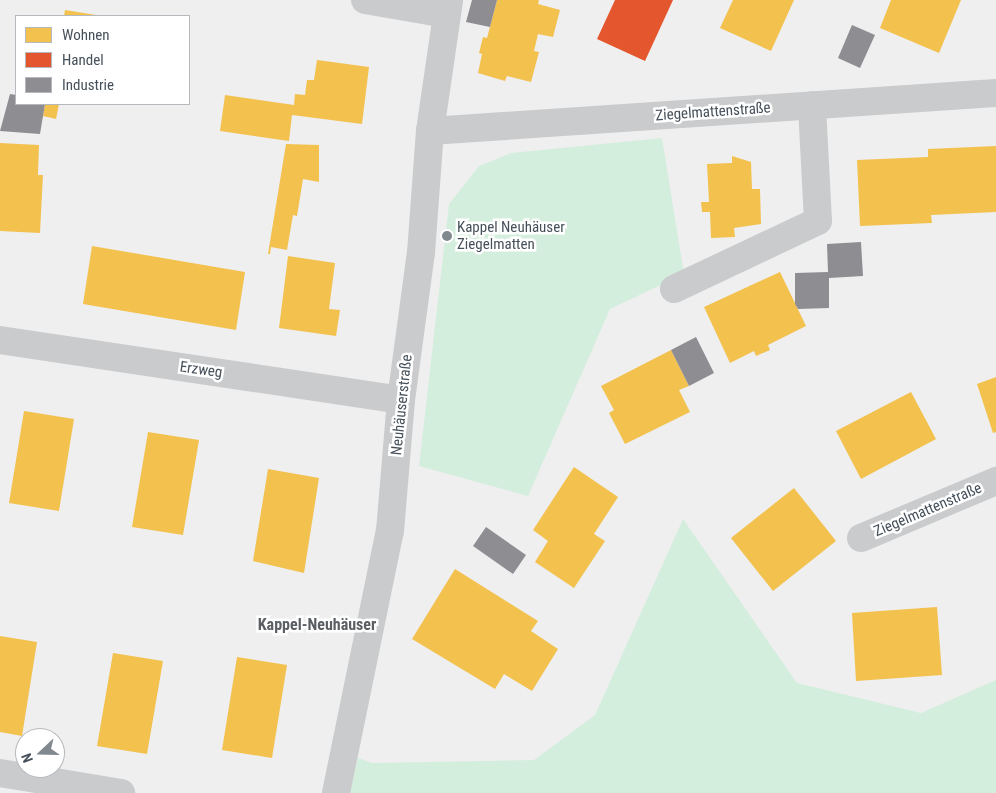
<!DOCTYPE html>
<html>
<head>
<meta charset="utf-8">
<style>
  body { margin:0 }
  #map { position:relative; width:996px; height:793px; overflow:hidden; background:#efefef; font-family:"Roboto Condensed",sans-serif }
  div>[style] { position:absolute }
  .green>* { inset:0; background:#d4eede }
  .homes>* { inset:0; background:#f2c14e }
  .shops>* { inset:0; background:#e4572e }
  .industry>* { inset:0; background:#8d8d92 }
  .minor>* { height:28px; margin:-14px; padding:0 14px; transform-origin:14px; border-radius:14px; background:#c9cbcd }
  .dots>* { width:14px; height:14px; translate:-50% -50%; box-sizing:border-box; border:2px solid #fff; border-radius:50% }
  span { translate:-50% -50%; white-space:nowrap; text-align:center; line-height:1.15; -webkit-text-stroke:5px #fff; paint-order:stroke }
  .street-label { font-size:15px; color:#46505a }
  .poi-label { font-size:15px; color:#46505a }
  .left { translate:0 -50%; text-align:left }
  .neighbourhood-label { font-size:16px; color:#5b5e62; font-weight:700 }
  .legend { position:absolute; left:15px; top:15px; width:175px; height:90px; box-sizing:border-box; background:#fff; border:1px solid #b5b9bd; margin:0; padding:6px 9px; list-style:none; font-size:15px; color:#46505a }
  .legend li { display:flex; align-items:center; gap:10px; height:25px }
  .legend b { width:25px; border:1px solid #b5b9bd }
  .north { position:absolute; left:15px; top:728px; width:50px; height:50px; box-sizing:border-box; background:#fff; border:1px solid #b5b9bd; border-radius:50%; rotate:249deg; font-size:14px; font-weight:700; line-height:20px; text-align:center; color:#46505a }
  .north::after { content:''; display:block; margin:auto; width:18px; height:22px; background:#81888e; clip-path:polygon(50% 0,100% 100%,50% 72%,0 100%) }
</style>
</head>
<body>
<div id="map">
  <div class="green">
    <i style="clip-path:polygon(662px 138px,684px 274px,610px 309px,528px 496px,419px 466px,449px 204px,479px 166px,511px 153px)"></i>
    <i style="clip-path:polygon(683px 519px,797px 683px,921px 713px,996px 680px,996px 793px,350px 793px,358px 758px,372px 763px,534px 760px,595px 715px)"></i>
  </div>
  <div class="homes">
    <i style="clip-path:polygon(497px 0,539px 0,538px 4px,560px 10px,553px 37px,538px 34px,534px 51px,539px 52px,531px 82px,507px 76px,505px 81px,478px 73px,482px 54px,479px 53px,483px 37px,487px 38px)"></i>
    <i style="clip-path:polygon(733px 0,794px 0,771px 51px,720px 28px)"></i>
    <i style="clip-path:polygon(891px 0,961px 0,939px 53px,880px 28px)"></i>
    <i style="clip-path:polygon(65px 10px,96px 15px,96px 16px,64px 16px)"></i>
    <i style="clip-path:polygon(317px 60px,369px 67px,362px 124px,292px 115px,289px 141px,220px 131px,225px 95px,294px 105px,295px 94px,305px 95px,307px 80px,314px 80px)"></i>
    <i style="clip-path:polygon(45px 104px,59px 104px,56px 119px,43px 116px)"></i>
    <i style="clip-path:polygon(0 143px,39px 145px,38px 175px,43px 175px,40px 233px,0 231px)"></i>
    <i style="clip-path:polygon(286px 144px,319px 145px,319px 182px,303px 179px,297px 216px,293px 215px,287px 250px,271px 247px,270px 254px,268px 254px)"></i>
    <i style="clip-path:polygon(996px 146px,996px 212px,931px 215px,932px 223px,860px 226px,857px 160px,928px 157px,928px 149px)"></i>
    <i style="clip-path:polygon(732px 156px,751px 162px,752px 189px,760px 189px,761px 224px,734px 228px,735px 237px,711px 238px,710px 212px,702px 212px,701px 202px,709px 202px,707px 164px,732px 163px)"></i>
    <i style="clip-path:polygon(92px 246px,245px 272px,236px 330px,83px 304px)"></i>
    <i style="clip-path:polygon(288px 256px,335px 263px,329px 309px,340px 310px,336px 336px,279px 328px)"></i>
    <i style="clip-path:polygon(780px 272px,806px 326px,768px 345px,770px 350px,756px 356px,754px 351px,730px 363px,704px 307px)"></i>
    <i style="clip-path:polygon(671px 350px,689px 386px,679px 390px,690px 412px,625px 444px,609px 413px,614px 410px,601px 386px)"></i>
    <i style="clip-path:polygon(996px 377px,996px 432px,993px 433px,977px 384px)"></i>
    <i style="clip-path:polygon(911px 392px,936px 439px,861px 479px,836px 431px)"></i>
    <i style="clip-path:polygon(24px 411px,74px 419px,59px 511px,9px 503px)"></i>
    <i style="clip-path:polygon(148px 432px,199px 440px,183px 535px,132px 527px)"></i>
    <i style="clip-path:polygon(574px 467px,618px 497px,594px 534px,605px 541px,574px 588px,535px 562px,548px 541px,533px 530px)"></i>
    <i style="clip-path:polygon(268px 469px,319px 478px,304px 573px,253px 561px)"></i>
    <i style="clip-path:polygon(794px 488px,836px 541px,773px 591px,731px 538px)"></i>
    <i style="clip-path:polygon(455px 569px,538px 621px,531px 631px,558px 649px,532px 691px,504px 674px,495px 689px,412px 639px)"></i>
    <i style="clip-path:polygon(937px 607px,942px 675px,856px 681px,852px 613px)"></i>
    <i style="clip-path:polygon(0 636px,37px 642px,22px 736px,0 732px)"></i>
    <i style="clip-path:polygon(113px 653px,163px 661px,147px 754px,97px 746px)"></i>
    <i style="clip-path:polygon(237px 657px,287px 665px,272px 758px,222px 750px)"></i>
  </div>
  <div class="shops">
    <i style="clip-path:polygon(615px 0,673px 0,645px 61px,597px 39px)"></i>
  </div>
  <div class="industry">
    <i style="clip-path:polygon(472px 0,497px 0,490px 27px,466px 22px)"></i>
    <i style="clip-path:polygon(852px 25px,875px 35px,860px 68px,838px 58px)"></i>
    <i style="clip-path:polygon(10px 94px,16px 95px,16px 104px,45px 104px,40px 134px,0 131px)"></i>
    <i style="clip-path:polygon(861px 242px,863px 276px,829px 278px,829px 308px,798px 309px,795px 304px,795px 273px,828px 272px,827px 244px)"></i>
    <i style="clip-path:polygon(696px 337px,714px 373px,689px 386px,671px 350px)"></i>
    <i style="clip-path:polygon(486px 527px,526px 555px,513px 574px,473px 546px)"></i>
  </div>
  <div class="minor">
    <i style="left:365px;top:0;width:82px;rotate:9.8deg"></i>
    <i style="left:430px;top:131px;width:567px;rotate:-3.84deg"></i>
    <i style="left:674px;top:289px;width:159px;rotate:-25.3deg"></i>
    <i style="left:818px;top:221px;width:116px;rotate:-93deg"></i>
    <i style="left:0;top:340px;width:405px;rotate:8.5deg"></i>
    <i style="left:861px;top:538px;width:147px;rotate:-22.9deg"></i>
    <i style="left:0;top:773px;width:123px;rotate:9.4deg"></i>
    <i style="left:336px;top:793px;width:268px;rotate:-78.4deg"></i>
    <i style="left:390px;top:531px;width:131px;rotate:-85.2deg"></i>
    <i style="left:401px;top:400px;width:148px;rotate:-82.3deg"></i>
    <i style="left:421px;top:253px;width:122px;rotate:-85.8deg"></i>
    <i style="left:430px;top:131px;width:132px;rotate:-81.7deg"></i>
  </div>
  <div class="dots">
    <i style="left:447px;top:236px;background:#81888e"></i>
  </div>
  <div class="street-label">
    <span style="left:713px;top:112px;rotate:-4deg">Ziegelmattenstraße</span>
    <span style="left:201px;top:370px;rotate:8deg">Erzweg</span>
    <span style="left:402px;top:405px;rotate:-84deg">Neuhäuserstraße</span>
    <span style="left:928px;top:510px;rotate:-23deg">Ziegelmattenstraße</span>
  </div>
  <div class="poi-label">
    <span class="left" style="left:457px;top:236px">Kappel Neuhäuser<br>Ziegelmatten</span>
  </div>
  <div class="neighbourhood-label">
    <span style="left:317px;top:625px">Kappel-Neuhäuser</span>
  </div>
  <ul class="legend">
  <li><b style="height:14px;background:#f2c14e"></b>Wohnen</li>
  <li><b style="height:14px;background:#e4572e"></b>Handel</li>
  <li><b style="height:14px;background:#8d8d92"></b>Industrie</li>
  </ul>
  <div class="north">N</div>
</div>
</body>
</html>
